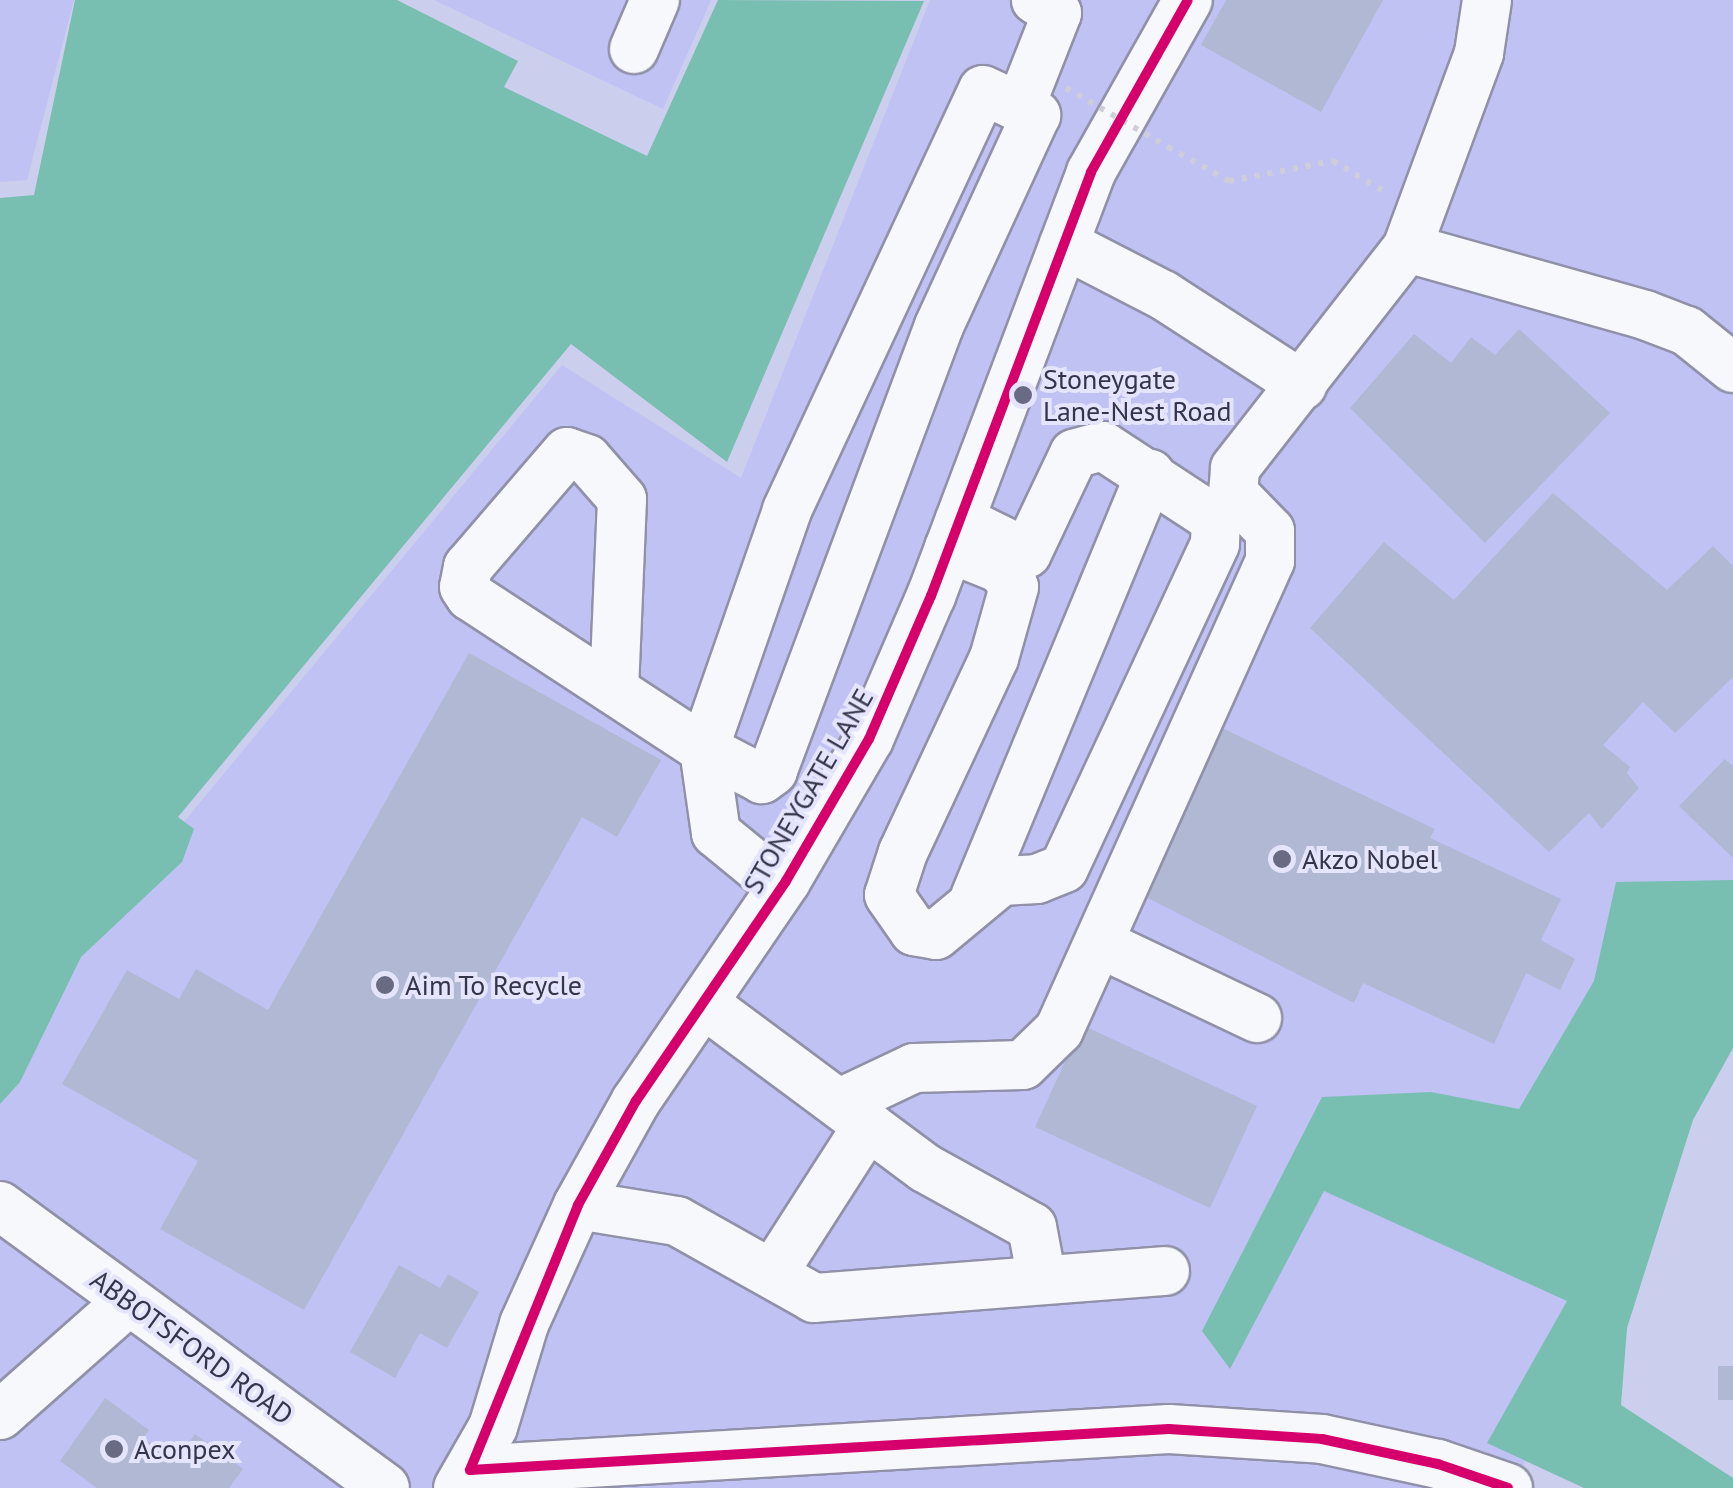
<!DOCTYPE html>
<html>
<head>
<meta charset="utf-8">
<style>
  body { margin:0 }
  #map { position:relative; width:1733px; height:1488px; overflow:hidden; background:#ccceed; font-family:"PT Sans",sans-serif }
  div>[style] { position:absolute }
  .built>* { inset:0; background:#c0c2f4 }
  .green>* { inset:0; background:#78bfb2 }
  .building>* { inset:0; background:#b0b8d3 }
  .path>* { height:6px; margin-top:-3px; transform-origin:0; background:repeating-linear-gradient(90deg,#ceced8 0 5px,transparent 0 13px) }
  .roads { filter:drop-shadow(2px 0 #9091a8) drop-shadow(-2px 0 #9091a8) drop-shadow(0 2px #9091a8) drop-shadow(0 -2px #9091a8) }
  .minor>* { height:48px; margin:-24px; padding:0 24px; transform-origin:24px; border-radius:24px; background:#f7f8fc }
  .path-bridge>* { height:6px; margin-top:-3px; transform-origin:0; background:repeating-linear-gradient(90deg,#ceced8 0 5px,transparent 0 13px) }
  .cycleway>* { height:10px; margin:-5px; padding:0 5px; transform-origin:5px; border-radius:5px; background:#d6006c }
  .dots>* { width:28px; height:28px; translate:-50% -50%; box-sizing:border-box; border:5px solid #e4e5fd; border-radius:50% }
  span { translate:-50% -50%; white-space:nowrap; text-align:center; line-height:1.15; -webkit-text-stroke:8px #e4e5fd; paint-order:stroke }
  .poi-label { font-size:28px; color:#34344b }
  .left { translate:0 -50%; text-align:left }
  .street-label { font-size:28px; color:#34344b }
</style>
</head>
<body>
<div id="map">
  <div class="built">
    <i style="clip-path:polygon(0 0,74px 0,27px 180px,0 182px)"></i>
    <i style="clip-path:polygon(434px 0,711px 0,663px 109px)"></i>
    <i style="clip-path:polygon(930px 0,1733px 0,1733px 1002px,1513px 1488px,0 1488px,0 1044px,562px 365px,741px 478px)"></i>
  </div>
  <div class="green">
    <i style="clip-path:polygon(75px 0,397px 0,518px 61px,504px 87px,647px 156px,718px 0,924px 1px,727px 462px,571px 344px,178px 817px,194px 829px,182px 862px,81px 957px,20px 1082px,0 1104px,0 198px,34px 195px)"></i>
    <i style="clip-path:polygon(1733px 880px,1733px 1048px,1693px 1120px,1627px 1328px,1621px 1405px,1733px 1478px,1733px 1488px,1584px 1488px,1487px 1443px,1567px 1301px,1324px 1191px,1230px 1369px,1202px 1331px,1322px 1097px,1431px 1092px,1519px 1109px,1594px 981px,1616px 882px)"></i>
  </div>
  <div class="building">
    <i style="clip-path:polygon(1226px 0,1383px 0,1321px 112px,1201px 45px)"></i>
    <i style="clip-path:polygon(1519px 329px,1610px 413px,1485px 543px,1350px 408px,1414px 334px,1451px 363px,1471px 337px,1495px 355px)"></i>
    <i style="clip-path:polygon(1553px 493px,1667px 590px,1713px 546px,1733px 566px,1733px 677px,1675px 733px,1643px 702px,1603px 745px,1630px 767px,1627px 773px,1639px 788px,1602px 829px,1589px 813px,1549px 852px,1310px 628px,1384px 542px,1454px 600px)"></i>
    <i style="clip-path:polygon(469px 653px,661px 760px,617px 837px,582px 817px,304px 1310px,160px 1229px,198px 1161px,62px 1084px,127px 970px,179px 999px,196px 969px,268px 1010px)"></i>
    <i style="clip-path:polygon(1209px 722px,1435px 829px,1430px 838px,1561px 899px,1541px 940px,1575px 959px,1560px 990px,1526px 973px,1494px 1044px,1363px 983px,1354px 1003px,1130px 889px)"></i>
    <i style="clip-path:polygon(1725px 759px,1733px 766px,1733px 858px,1679px 806px)"></i>
    <i style="clip-path:polygon(1082px 1025px,1257px 1106px,1210px 1208px,1035px 1127px)"></i>
    <i style="clip-path:polygon(399px 1265px,440px 1288px,448px 1274px,479px 1292px,447px 1348px,420px 1333px,395px 1378px,350px 1352px)"></i>
    <i style="clip-path:polygon(1718px 1366px,1733px 1366px,1733px 1400px,1718px 1400px)"></i>
    <i style="clip-path:polygon(105px 1398px,149px 1430px,143px 1438px,176px 1461px,195px 1434px,243px 1469px,229px 1488px,97px 1488px,60px 1461px)"></i>
  </div>
  <div class="path">
    <i style="left:1168px;top:147px;width:70px;rotate:29.1deg"></i>
    <i style="left:1229px;top:181px;width:106px;rotate:-10.9deg"></i>
    <i style="left:1333px;top:161px;width:63px;rotate:30.7deg"></i>
  </div>
  <div class="roads">
    <div class="minor">
      <i style="left:634px;top:49px;width:53px;rotate:-66.8deg"></i>
      <i style="left:983px;top:90px;width:59px;rotate:25.3deg"></i>
      <i style="left:1036px;top:115px;width:232px;rotate:114.7deg"></i>
      <i style="left:939px;top:326px;width:475px;rotate:110.5deg"></i>
      <i style="left:773px;top:771px;width:14px;rotate:144deg"></i>
      <i style="left:762px;top:779px;width:65px;rotate:-152.7deg"></i>
      <i style="left:704px;top:749px;width:253px;rotate:-70.8deg"></i>
      <i style="left:787px;top:510px;width:463px;rotate:-65deg"></i>
      <i style="left:1020px;top:107px;width:101px;rotate:-68.5deg"></i>
      <i style="left:1057px;top:13px;width:25px;rotate:-148deg"></i>
      <i style="left:1064px;top:244px;width:111px;rotate:27.3deg"></i>
      <i style="left:1163px;top:295px;width:166px;rotate:32.9deg"></i>
      <i style="left:1407px;top:248px;width:247px;rotate:15.7deg"></i>
      <i style="left:1645px;top:315px;width:45px;rotate:20.9deg"></i>
      <i style="left:1687px;top:331px;width:59px;rotate:38.8deg"></i>
      <i style="left:949px;top:548px;width:56px;rotate:22deg"></i>
      <i style="left:1001px;top:569px;width:22px;rotate:54deg"></i>
      <i style="left:1014px;top:587px;width:74px;rotate:105.7deg"></i>
      <i style="left:994px;top:658px;width:214px;rotate:115.1deg"></i>
      <i style="left:903px;top:852px;width:45px;rotate:108deg"></i>
      <i style="left:889px;top:895px;width:44px;rotate:55.2deg"></i>
      <i style="left:914px;top:931px;width:22px;rotate:10deg"></i>
      <i style="left:936px;top:935px;width:85px;rotate:-39.7deg"></i>
      <i style="left:1001px;top:881px;width:36px;rotate:-3deg"></i>
      <i style="left:1037px;top:879px;width:29px;rotate:-22deg"></i>
      <i style="left:1064px;top:868px;width:357px;rotate:-65deg"></i>
      <i style="left:1215px;top:544px;width:24px;rotate:-88deg"></i>
      <i style="left:1216px;top:520px;width:135px;rotate:-146.8deg"></i>
      <i style="left:1103px;top:446px;width:30px;rotate:165deg"></i>
      <i style="left:1074px;top:454px;width:110px;rotate:115.4deg"></i>
      <i style="left:1027px;top:553px;width:75px;rotate:-153.8deg"></i>
      <i style="left:614px;top:690px;width:191px;rotate:-87.6deg"></i>
      <i style="left:622px;top:499px;width:53px;rotate:-131.2deg"></i>
      <i style="left:587px;top:459px;width:21px;rotate:-161deg"></i>
      <i style="left:567px;top:452px;width:152px;rotate:130.7deg"></i>
      <i style="left:468px;top:567px;width:20px;rotate:101deg"></i>
      <i style="left:464px;top:587px;width:11px;rotate:56deg"></i>
      <i style="left:470px;top:596px;width:280px;rotate:33.2deg"></i>
      <i style="left:704px;top:749px;width:85px;rotate:81.9deg"></i>
      <i style="left:716px;top:833px;width:85px;rotate:39.3deg"></i>
      <i style="left:975px;top:897px;width:458px;rotate:-67.5deg"></i>
      <i style="left:1099px;top:943px;width:175px;rotate:25.4deg"></i>
      <i style="left:703px;top:1003px;width:277px;rotate:36.6deg"></i>
      <i style="left:925px;top:1168px;width:122px;rotate:28.9deg"></i>
      <i style="left:1032px;top:1227px;width:54px;rotate:79.3deg"></i>
      <i style="left:840px;top:1103px;width:82px;rotate:-25.3deg"></i>
      <i style="left:914px;top:1068px;width:109px;rotate:-1.6deg"></i>
      <i style="left:1023px;top:1065px;width:50px;rotate:-44.2deg"></i>
      <i style="left:1059px;top:1030px;width:514px;rotate:-65.78deg"></i>
      <i style="left:1270px;top:561px;width:30px;rotate:-90deg"></i>
      <i style="left:1270px;top:531px;width:53px;rotate:-134.2deg"></i>
      <i style="left:1233px;top:493px;width:25px;rotate:-85deg"></i>
      <i style="left:1235px;top:468px;width:279px;rotate:-52deg"></i>
      <i style="left:1407px;top:248px;width:208px;rotate:-69.7deg"></i>
      <i style="left:1479px;top:53px;width:54px;rotate:-81.4deg"></i>
      <i style="left:578px;top:1205px;width:100px;rotate:9.2deg"></i>
      <i style="left:677px;top:1221px;width:157px;rotate:29.3deg"></i>
      <i style="left:814px;top:1298px;width:352px;rotate:-4.4deg"></i>
      <i style="left:0;top:1206px;width:477px;rotate:36.2deg"></i>
      <i style="left:773px;top:1273px;width:176px;rotate:-57.3deg"></i>
      <i style="left:0;top:1415px;width:172px;rotate:-41.5deg"></i>
      <i style="left:470px;top:1470px;width:700px;rotate:-3.36deg"></i>
      <i style="left:1169px;top:1429px;width:153px;rotate:3.7deg"></i>
      <i style="left:1322px;top:1439px;width:119px;rotate:12.2deg"></i>
      <i style="left:1438px;top:1464px;width:74px;rotate:18.9deg"></i>
      <i style="left:458px;top:1488px;width:70px;rotate:-60.2deg"></i>
      <i style="left:493px;top:1427px;width:108px;rotate:-73.2deg"></i>
      <i style="left:524px;top:1324px;width:131px;rotate:-65.6deg"></i>
      <i style="left:578px;top:1205px;width:119px;rotate:-60.9deg"></i>
      <i style="left:636px;top:1101px;width:266px;rotate:-55.7deg"></i>
      <i style="left:786px;top:881px;width:164px;rotate:-59.7deg"></i>
      <i style="left:869px;top:739px;width:156px;rotate:-66.6deg"></i>
      <i style="left:931px;top:596px;width:453px;rotate:-69.3deg"></i>
      <i style="left:1091px;top:172px;width:197px;rotate:-60.6deg"></i>
    </div>
  </div>
  <div class="path-bridge">
    <i style="left:1066px;top:88px;width:118px;rotate:30deg"></i>
  </div>
  <div class="cycleway">
    <i style="left:470px;top:1470px;width:286px;rotate:-67.8deg"></i>
    <i style="left:578px;top:1205px;width:119px;rotate:-60.9deg"></i>
    <i style="left:636px;top:1101px;width:266px;rotate:-55.7deg"></i>
    <i style="left:786px;top:881px;width:164px;rotate:-59.7deg"></i>
    <i style="left:869px;top:739px;width:156px;rotate:-66.6deg"></i>
    <i style="left:931px;top:596px;width:453px;rotate:-69.3deg"></i>
    <i style="left:1091px;top:172px;width:197px;rotate:-60.6deg"></i>
    <i style="left:470px;top:1470px;width:700px;rotate:-3.36deg"></i>
    <i style="left:1169px;top:1429px;width:153px;rotate:3.7deg"></i>
    <i style="left:1322px;top:1439px;width:119px;rotate:12.2deg"></i>
    <i style="left:1438px;top:1464px;width:74px;rotate:18.9deg"></i>
  </div>
  <div class="dots">
    <i style="left:1023px;top:395px;background:#696a84"></i>
    <i style="left:1282px;top:859px;background:#696a84"></i>
    <i style="left:385px;top:985px;background:#696a84"></i>
    <i style="left:114px;top:1449px;background:#696a84"></i>
  </div>
  <div class="poi-label">
    <span class="left" style="left:1043px;top:395px">Stoneygate<br>Lane-Nest Road</span>
    <span class="left" style="left:1302px;top:859px">Akzo Nobel</span>
    <span class="left" style="left:405px;top:985px">Aim To Recycle</span>
    <span class="left" style="left:134px;top:1449px">Aconpex</span>
  </div>
  <div class="street-label">
    <span style="left:808px;top:791px;rotate:-60deg">STONEYGATE LANE</span>
    <span style="left:192px;top:1347px;rotate:36deg">ABBOTSFORD ROAD</span>
  </div>
</div>
</body>
</html>
